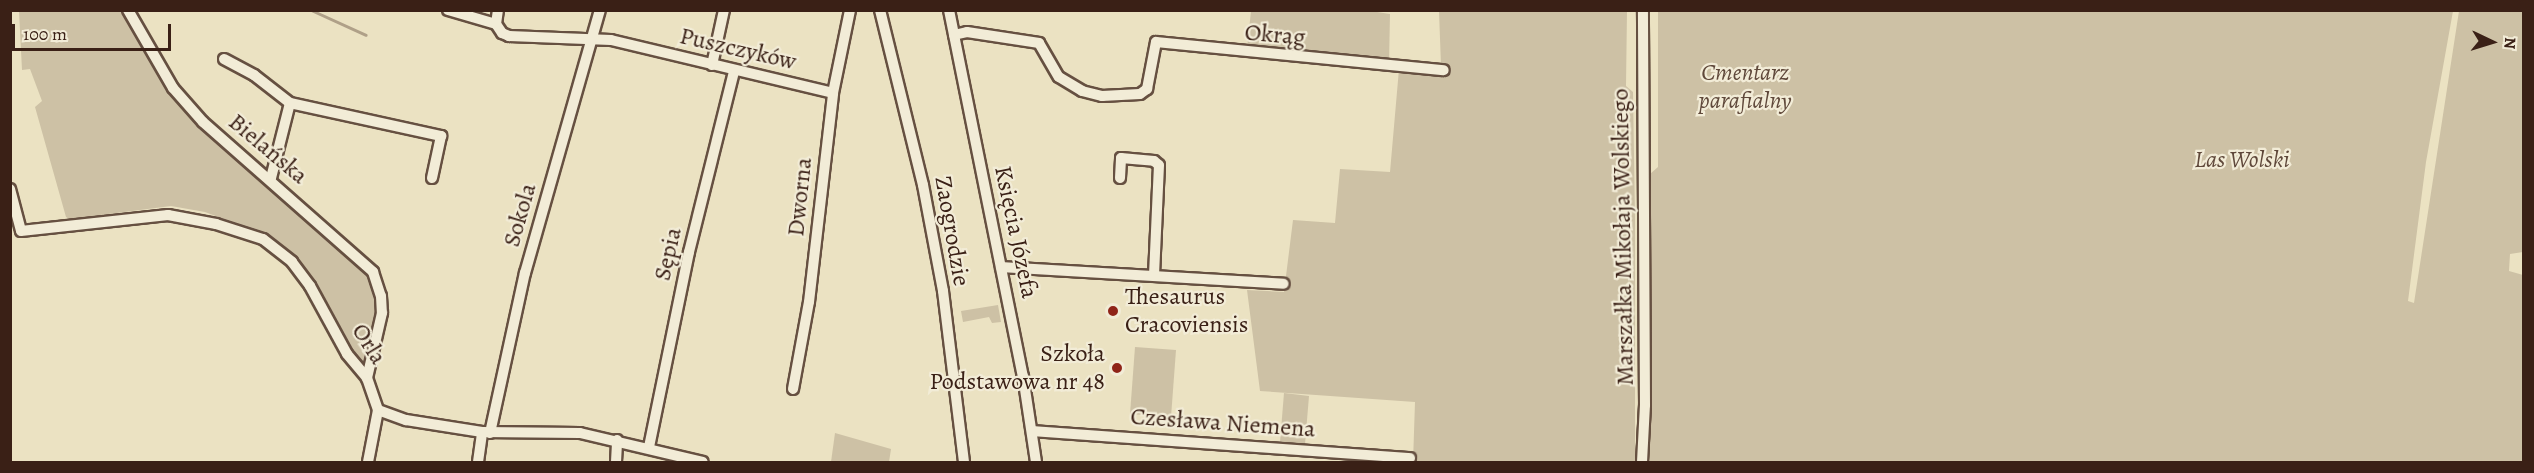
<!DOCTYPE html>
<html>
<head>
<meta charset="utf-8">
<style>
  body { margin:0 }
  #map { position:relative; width:2534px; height:473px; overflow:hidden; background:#ebe2c2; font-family:Alegreya,serif }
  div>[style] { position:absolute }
  .green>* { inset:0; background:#cdc1a5 }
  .stream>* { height:3px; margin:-1.5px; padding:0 1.5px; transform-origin:1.5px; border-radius:1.5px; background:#afa088 }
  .roads { filter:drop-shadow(2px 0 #665041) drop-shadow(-2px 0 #665041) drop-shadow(0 2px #665041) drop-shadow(0 -2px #665041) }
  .minor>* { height:10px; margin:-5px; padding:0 5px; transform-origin:5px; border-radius:5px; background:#f2ecd7 }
  .dots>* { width:16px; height:16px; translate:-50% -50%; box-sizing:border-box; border:3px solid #f2ecd7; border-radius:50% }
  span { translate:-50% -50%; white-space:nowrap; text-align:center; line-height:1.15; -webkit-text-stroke:4.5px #f2ecd7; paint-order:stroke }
  .street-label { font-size:24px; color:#3a2016 }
  .park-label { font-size:24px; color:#5f483a; font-style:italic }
  .poi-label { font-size:24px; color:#3a2016 }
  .left { translate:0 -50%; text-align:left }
  .right { translate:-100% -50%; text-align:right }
  .frame { position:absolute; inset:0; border:12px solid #3a2016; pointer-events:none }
  .north { position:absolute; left:2462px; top:12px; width:60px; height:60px; -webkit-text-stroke:4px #f2ecd7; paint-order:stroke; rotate:94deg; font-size:16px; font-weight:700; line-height:24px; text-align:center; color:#3a2016 }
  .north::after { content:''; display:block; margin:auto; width:21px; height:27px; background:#3a2016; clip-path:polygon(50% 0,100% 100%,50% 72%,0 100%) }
  .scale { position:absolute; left:12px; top:24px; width:159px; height:27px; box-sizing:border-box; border:3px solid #3a2016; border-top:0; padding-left:8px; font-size:18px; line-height:21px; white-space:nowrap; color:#3a2016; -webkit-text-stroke:4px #f2ecd7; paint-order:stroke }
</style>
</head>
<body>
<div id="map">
  <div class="green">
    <i style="clip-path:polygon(1364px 10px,1390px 14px,1389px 63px,1247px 49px,1251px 11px)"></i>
    <i style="clip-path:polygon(19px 11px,122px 11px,169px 92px,368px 274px,377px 305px,367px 365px,363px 365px,350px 349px,296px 260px,261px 233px,205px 212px,171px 206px,93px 216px,90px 223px,79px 225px,66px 217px,35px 107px,42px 101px,30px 69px,22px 70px)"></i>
    <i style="clip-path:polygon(1439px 11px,1627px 11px,1626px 86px,1633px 92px,1635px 218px,1635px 462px,1413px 462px,1415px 402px,1260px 391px,1247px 290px,1284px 292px,1293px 220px,1335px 223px,1340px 169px,1390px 172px,1399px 69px,1451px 72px,1441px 66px)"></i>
    <i style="clip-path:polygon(1658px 11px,2453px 11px,2426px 162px,2408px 301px,2414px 303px,2459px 11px,2523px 11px,2523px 252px,2510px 254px,2509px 271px,2523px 275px,2523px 462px,1649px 462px,1650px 174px,1658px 167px)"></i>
    <i style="clip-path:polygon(998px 305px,1001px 322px,992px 323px,989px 317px,963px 322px,961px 311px)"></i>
    <i style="clip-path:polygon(1135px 347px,1176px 350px,1171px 417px,1130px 414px)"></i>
    <i style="clip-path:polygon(1284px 393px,1309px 396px,1305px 444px,1280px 442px)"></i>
    <i style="clip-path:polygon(835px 433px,891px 449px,889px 462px,831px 462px)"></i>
  </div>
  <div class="stream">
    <i style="left:311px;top:10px;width:60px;rotate:24.4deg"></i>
  </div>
  <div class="roads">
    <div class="minor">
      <i style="left:128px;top:10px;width:90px;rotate:60deg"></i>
      <i style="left:173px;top:88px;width:45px;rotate:48.6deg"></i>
      <i style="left:203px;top:122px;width:227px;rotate:41.4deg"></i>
      <i style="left:373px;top:272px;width:25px;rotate:72deg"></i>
      <i style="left:381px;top:296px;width:17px;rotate:87deg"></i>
      <i style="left:382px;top:313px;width:67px;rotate:103deg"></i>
      <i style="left:448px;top:10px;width:50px;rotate:16.3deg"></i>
      <i style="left:880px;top:10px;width:180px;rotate:76.2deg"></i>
      <i style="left:923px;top:185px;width:108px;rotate:79.3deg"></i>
      <i style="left:943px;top:291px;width:172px;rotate:83deg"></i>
      <i style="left:949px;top:10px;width:373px;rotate:78.6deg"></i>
      <i style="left:1023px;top:376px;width:87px;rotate:81.4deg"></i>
      <i style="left:496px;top:24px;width:11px;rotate:56deg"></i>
      <i style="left:502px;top:33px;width:8px;rotate:23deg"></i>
      <i style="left:509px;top:36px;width:102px;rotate:2.2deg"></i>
      <i style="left:611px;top:40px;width:228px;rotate:13.4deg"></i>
      <i style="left:496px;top:24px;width:14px;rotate:-82deg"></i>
      <i style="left:954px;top:35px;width:13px;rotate:-13deg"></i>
      <i style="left:967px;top:32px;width:73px;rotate:8.7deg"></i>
      <i style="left:1039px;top:43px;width:39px;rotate:60deg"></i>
      <i style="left:1059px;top:77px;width:27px;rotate:31deg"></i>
      <i style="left:1082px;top:91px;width:21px;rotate:14deg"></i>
      <i style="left:1102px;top:96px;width:38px;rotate:-3deg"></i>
      <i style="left:1140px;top:94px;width:9px;rotate:-36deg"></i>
      <i style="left:1147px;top:89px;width:48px;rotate:-79.2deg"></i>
      <i style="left:1156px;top:42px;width:289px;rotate:5.6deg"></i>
      <i style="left:224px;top:59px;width:34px;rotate:28deg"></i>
      <i style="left:254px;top:75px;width:46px;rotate:37.9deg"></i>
      <i style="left:290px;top:103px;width:155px;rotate:12.3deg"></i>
      <i style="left:441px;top:136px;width:43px;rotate:102.1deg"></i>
      <i style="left:712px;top:65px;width:56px;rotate:-77.7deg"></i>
      <i style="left:271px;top:178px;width:77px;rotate:-75.8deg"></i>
      <i style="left:1120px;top:178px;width:20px;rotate:-87deg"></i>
      <i style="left:1121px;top:158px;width:33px;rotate:5deg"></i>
      <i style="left:1154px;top:161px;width:6px;rotate:39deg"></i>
      <i style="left:1159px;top:165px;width:110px;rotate:92.6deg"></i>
      <i style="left:10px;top:189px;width:43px;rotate:75.3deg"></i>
      <i style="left:21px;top:231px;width:148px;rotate:-6.2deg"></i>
      <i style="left:168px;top:215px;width:49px;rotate:10.6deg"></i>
      <i style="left:216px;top:224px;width:49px;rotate:17.7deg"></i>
      <i style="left:263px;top:239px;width:37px;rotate:38deg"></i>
      <i style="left:292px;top:262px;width:30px;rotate:53deg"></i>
      <i style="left:310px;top:286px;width:77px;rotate:61.4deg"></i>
      <i style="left:347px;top:354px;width:31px;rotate:50deg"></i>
      <i style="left:367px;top:378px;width:34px;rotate:71deg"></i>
      <i style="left:1001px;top:267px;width:283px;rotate:3.4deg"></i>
      <i style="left:793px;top:389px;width:88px;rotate:-79.6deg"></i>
      <i style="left:809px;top:302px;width:210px;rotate:-83.4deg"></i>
      <i style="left:833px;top:93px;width:85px;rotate:-78.4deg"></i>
      <i style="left:378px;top:410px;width:30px;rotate:20deg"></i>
      <i style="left:406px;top:420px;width:77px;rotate:9deg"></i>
      <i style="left:482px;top:432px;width:98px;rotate:0.6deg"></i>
      <i style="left:580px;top:433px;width:126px;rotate:13.3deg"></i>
      <i style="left:1033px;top:431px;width:378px;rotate:4.1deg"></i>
      <i style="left:490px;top:433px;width:164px;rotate:-77.7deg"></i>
      <i style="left:525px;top:273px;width:273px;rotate:-74.1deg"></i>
      <i style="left:649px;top:447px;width:199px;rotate:-78.4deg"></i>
      <i style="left:689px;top:252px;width:187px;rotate:-76deg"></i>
      <i style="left:368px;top:462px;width:53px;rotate:-79.1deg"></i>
      <i style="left:478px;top:462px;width:30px;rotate:-82deg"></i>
      <i style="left:616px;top:462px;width:22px;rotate:-87deg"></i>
      <i style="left:1642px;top:462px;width:57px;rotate:-87deg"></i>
      <i style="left:1645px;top:405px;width:395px;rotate:-90.3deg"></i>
    </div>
  </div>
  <div class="dots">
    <i style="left:1113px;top:311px;background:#8f2418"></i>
    <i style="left:1117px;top:368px;background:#8f2418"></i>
  </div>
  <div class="street-label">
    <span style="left:1275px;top:35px;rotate:5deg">Okrąg</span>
    <span style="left:738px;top:49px;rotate:13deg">Puszczyków</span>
    <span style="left:268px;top:149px;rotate:40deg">Bielańska</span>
    <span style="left:800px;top:197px;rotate:-84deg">Dworna</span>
    <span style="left:520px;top:215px;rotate:-74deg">Sokola</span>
    <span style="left:952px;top:231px;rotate:80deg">Zaogrodzie</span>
    <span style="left:1016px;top:232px;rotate:78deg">Księcia Józefa</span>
    <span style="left:1623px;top:237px;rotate:-91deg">Marszałka Mikołaja Wolskiego</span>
    <span style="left:668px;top:254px;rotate:-77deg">Sępia</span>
    <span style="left:369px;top:344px;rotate:58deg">Orla</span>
    <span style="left:1223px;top:423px;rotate:4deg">Czesława Niemena</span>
  </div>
  <div class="park-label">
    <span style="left:1745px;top:87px">Cmentarz<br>parafialny</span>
    <span style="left:2242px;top:160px">Las Wolski</span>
  </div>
  <div class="poi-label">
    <span class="left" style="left:1125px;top:311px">Thesaurus<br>Cracoviensis</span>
    <span class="right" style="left:1105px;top:368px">Szkoła<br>Podstawowa nr 48</span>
  </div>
  <div class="frame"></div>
  <div class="north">N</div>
  <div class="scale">100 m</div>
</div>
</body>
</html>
